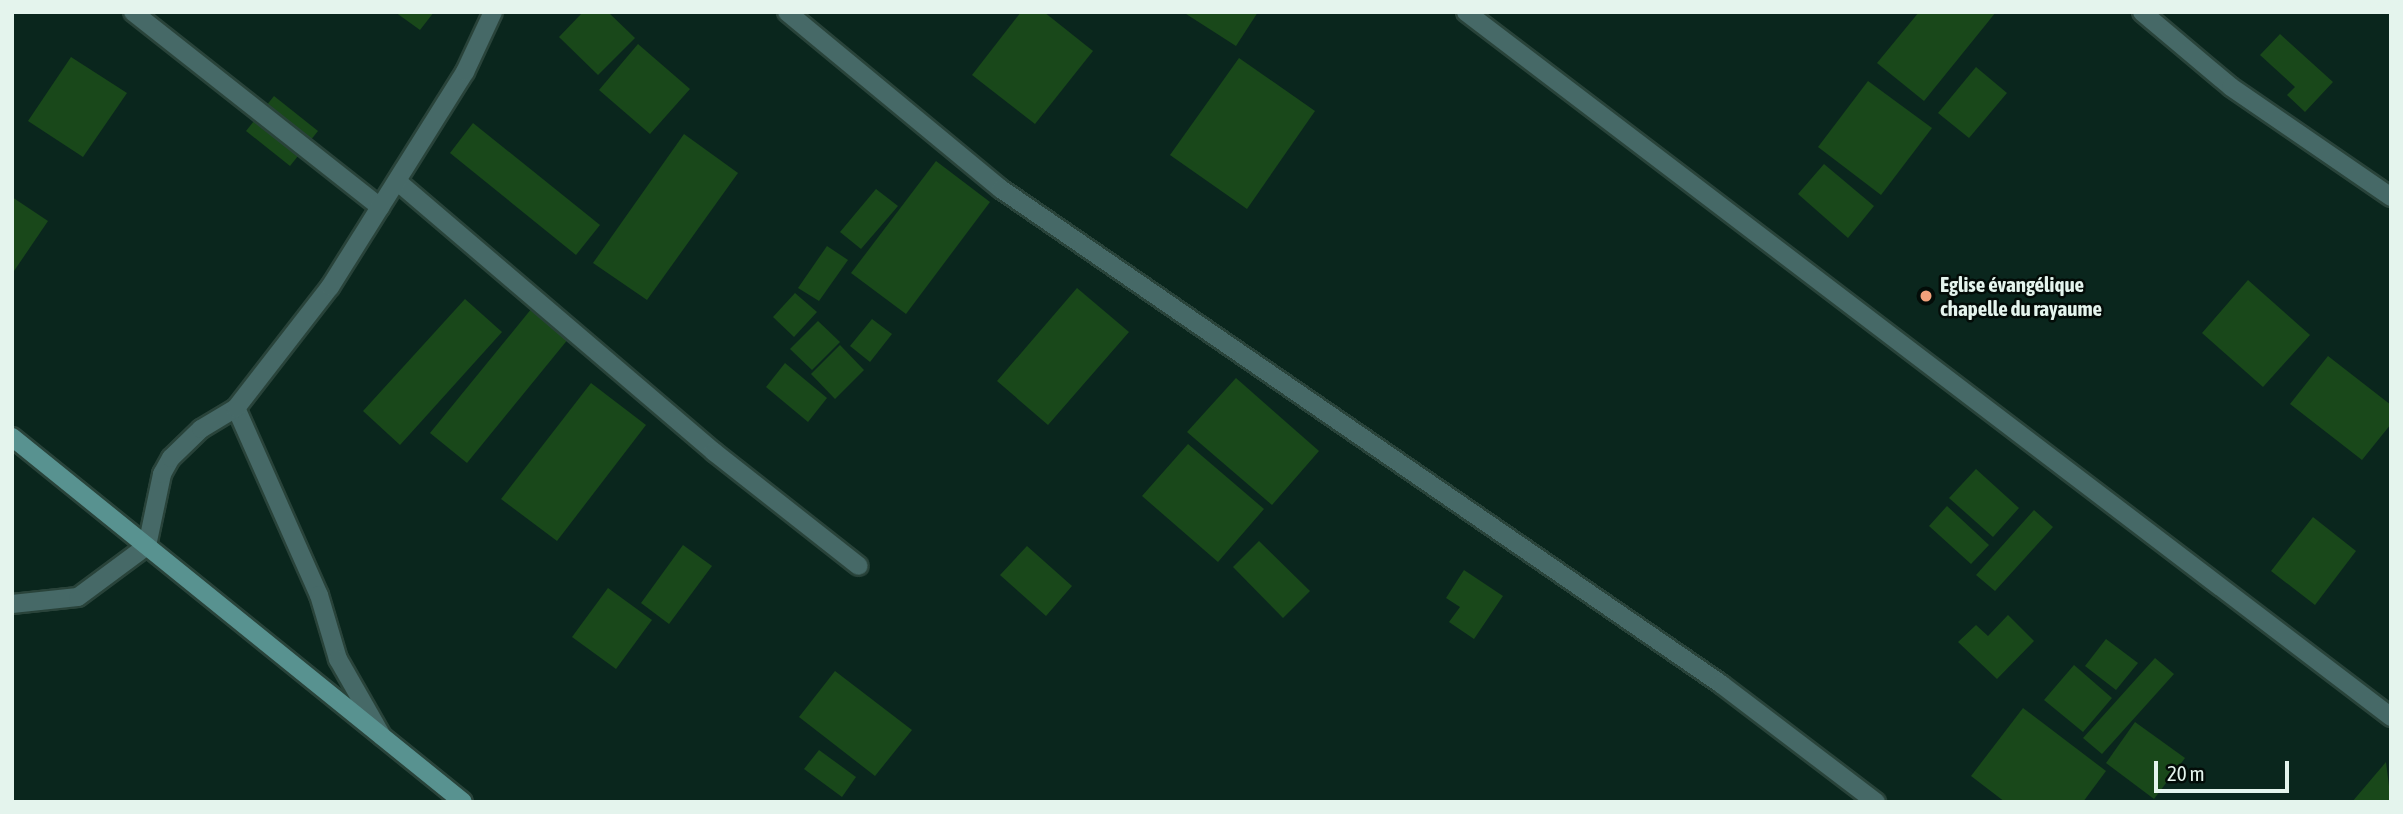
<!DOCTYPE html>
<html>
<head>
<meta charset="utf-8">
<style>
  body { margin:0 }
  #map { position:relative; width:2403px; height:814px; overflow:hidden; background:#0a261d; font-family:"Asap Condensed",sans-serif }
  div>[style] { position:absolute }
  .building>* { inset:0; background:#19481a }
  .roads { filter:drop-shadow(2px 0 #29433a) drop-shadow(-2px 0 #29433a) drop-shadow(0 2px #29433a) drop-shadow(0 -2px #29433a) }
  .street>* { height:18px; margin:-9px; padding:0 9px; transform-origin:9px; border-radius:9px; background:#466967 }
  .secondary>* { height:18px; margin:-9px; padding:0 9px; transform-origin:9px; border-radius:9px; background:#589290 }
  .dots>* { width:19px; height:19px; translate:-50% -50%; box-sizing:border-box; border:4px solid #030c08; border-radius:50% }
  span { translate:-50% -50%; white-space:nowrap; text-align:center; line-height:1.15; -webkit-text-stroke:5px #030c08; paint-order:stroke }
  .poi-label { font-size:21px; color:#e4f4ed; font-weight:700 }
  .left { translate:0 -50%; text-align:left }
  .frame { position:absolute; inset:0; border:14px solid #e4f4ed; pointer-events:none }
  .scale { position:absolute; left:2154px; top:761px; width:135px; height:32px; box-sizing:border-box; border:4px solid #e4f4ed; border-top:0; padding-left:9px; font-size:21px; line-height:24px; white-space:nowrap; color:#e4f4ed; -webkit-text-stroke:5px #030c08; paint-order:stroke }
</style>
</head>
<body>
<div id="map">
  <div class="building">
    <i style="clip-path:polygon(395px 12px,434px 12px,420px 30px)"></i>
    <i style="clip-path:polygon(583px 12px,608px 12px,635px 38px,598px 75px,559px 37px)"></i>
    <i style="clip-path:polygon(1021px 12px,1044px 12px,1093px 51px,1035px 124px,972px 75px)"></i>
    <i style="clip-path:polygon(1183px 12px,1258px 12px,1236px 46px)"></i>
    <i style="clip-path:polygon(1919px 12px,1996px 12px,1924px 101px,1877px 63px)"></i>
    <i style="clip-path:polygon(2280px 34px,2333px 82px,2305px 112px,2287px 95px,2295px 87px,2260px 55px)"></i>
    <i style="clip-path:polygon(638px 44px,690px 89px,650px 134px,599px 90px)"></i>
    <i style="clip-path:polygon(71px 57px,127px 93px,83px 157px,28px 121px)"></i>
    <i style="clip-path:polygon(1239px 58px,1315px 111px,1247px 209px,1170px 155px)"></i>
    <i style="clip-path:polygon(1976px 67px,2007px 93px,1969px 138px,1938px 113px)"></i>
    <i style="clip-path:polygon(1868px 81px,1932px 128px,1881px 195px,1818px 147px)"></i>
    <i style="clip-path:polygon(274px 96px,318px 131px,290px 166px,246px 131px)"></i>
    <i style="clip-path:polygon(473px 123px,600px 225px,576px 255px,450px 153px)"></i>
    <i style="clip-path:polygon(684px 134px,738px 173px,647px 300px,593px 263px)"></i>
    <i style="clip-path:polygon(936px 161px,990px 202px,906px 314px,851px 273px)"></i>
    <i style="clip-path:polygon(1824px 164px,1874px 206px,1848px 238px,1798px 194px)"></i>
    <i style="clip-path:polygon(876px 189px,898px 206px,861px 249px,840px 232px)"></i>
    <i style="clip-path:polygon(12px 197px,48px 221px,12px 274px)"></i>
    <i style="clip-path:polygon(827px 246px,848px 260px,819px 301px,798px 288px)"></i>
    <i style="clip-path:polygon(2248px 280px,2310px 335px,2263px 387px,2202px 333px)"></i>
    <i style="clip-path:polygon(1077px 288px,1129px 332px,1048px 425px,997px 381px)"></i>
    <i style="clip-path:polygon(795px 293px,817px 312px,794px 337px,773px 317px)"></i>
    <i style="clip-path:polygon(465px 299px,502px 332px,400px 445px,363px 411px)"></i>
    <i style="clip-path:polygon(532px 308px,569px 338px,467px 463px,430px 433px)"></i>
    <i style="clip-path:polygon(872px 319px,892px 334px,870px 362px,850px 346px)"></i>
    <i style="clip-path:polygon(818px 321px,840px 342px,812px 370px,790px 349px)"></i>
    <i style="clip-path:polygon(840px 345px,864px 370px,835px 399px,811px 374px)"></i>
    <i style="clip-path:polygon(2328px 356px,2391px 405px,2391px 424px,2362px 460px,2290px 404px)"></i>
    <i style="clip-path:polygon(785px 363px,827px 398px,808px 422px,766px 387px)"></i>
    <i style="clip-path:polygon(1236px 378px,1319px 451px,1272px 505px,1187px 432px)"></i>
    <i style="clip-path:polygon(591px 383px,646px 425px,557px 541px,501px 499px)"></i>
    <i style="clip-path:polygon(1188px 444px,1264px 509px,1218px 562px,1142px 496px)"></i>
    <i style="clip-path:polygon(1976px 469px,2019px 508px,1993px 537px,1949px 498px)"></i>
    <i style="clip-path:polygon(1947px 506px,1989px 545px,1971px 564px,1929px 526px)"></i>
    <i style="clip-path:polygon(2034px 510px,2053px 527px,1995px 591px,1976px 575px)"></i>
    <i style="clip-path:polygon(2313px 517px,2356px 551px,2315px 605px,2271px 571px)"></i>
    <i style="clip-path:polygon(1259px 541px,1310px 591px,1283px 618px,1233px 567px)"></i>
    <i style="clip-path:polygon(683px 545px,712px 566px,669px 624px,641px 603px)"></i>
    <i style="clip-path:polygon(1027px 546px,1072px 586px,1046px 616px,1000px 575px)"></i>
    <i style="clip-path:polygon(1464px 570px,1503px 596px,1474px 639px,1449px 622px,1460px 607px,1446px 598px)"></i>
    <i style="clip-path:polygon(608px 588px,652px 620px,616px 669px,572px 637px)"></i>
    <i style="clip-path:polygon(2008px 615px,2034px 641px,1997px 679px,1958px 642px,1976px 625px,1988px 636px)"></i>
    <i style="clip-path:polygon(2106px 639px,2138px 663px,2116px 690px,2085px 666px)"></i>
    <i style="clip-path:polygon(2155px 658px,2174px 674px,2102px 754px,2083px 738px)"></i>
    <i style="clip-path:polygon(2074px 665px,2112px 698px,2083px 732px,2044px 700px)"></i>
    <i style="clip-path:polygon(835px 671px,912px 730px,875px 776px,799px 717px)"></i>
    <i style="clip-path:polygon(2023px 708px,2106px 771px,2083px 802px,2005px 802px,1971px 776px)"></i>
    <i style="clip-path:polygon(2135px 722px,2185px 758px,2154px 799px,2106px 763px)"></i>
    <i style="clip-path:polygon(819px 750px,856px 777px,842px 797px,804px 769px)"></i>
    <i style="clip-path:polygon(2386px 762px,2391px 802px,2352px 802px)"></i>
  </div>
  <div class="roads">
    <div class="street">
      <i style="left:133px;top:12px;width:315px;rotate:38.3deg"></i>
      <i style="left:787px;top:12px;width:278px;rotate:39.6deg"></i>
      <i style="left:1001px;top:189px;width:874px;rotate:34.51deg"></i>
      <i style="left:1721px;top:684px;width:195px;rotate:37.3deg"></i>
      <i style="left:1466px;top:12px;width:1163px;rotate:37.31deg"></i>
      <i style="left:2142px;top:12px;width:116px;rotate:40.1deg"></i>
      <i style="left:2231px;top:87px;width:194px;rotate:34.5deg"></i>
      <i style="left:398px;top:182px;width:416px;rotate:40.5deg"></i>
      <i style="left:714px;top:452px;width:184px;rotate:38.2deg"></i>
      <i style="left:236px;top:408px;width:205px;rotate:66.1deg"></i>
      <i style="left:319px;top:595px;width:67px;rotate:73.5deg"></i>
      <i style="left:338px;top:659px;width:89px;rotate:60.3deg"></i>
      <i style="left:12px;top:604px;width:66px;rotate:-6.1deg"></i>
      <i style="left:78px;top:597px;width:86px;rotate:-36.5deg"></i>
      <i style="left:147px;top:546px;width:74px;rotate:-78.2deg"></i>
      <i style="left:162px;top:474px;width:18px;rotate:-61deg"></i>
      <i style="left:171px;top:458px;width:42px;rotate:-44deg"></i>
      <i style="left:201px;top:429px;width:41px;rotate:-31deg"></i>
      <i style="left:236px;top:408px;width:153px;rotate:-52.2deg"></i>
      <i style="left:330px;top:287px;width:254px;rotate:-57.9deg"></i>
      <i style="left:465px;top:72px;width:66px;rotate:-65deg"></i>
    </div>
    <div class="secondary">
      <i style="left:12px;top:437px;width:580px;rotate:38.98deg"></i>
    </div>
  </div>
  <div class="dots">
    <i style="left:1926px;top:296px;background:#f1a17b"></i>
  </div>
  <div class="poi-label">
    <span class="left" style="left:1940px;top:296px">Eglise évangélique<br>chapelle du rayaume</span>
  </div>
  <div class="frame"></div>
  <div class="scale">20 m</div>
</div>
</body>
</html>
